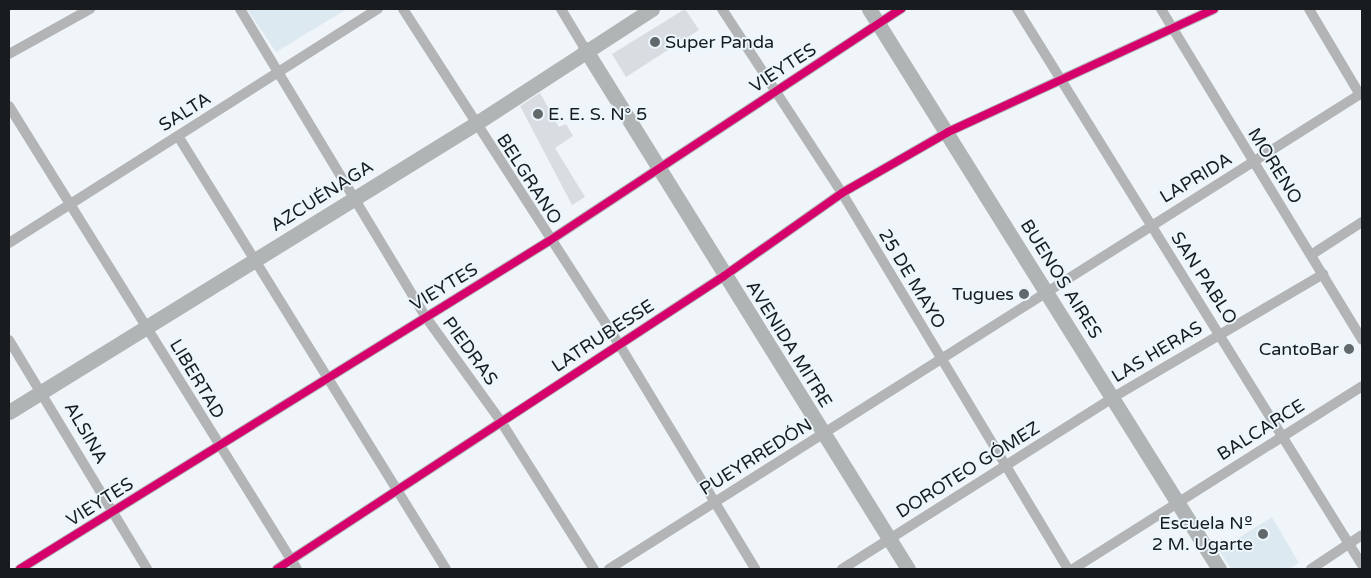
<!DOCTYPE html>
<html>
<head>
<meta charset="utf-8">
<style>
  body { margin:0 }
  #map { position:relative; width:1371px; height:578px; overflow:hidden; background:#eff5f9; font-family:"Varela Round",sans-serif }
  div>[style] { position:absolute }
  .built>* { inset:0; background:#dde9f1 }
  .building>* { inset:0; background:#d9dde1 }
  .street>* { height:10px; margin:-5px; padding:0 5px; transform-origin:5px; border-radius:5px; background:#b2b4b6 }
  .secondary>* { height:15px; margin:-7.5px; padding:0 7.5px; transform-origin:7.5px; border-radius:7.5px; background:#b1b4b5 }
  .cycleway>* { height:8px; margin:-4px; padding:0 4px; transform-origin:4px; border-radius:4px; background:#d6006c }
  .dots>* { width:14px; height:14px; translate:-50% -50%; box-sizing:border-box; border:2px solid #ebf6fd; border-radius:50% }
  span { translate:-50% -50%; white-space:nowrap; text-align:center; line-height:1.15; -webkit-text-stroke:4px #ebf6fd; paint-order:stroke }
  .poi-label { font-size:18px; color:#181c1f }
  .left { translate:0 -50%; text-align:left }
  .right { translate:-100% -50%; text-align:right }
  .street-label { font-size:18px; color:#181c1f }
  .frame { position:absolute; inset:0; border:10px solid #181c1f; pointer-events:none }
</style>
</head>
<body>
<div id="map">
  <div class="built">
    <i style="clip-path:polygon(247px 9px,347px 9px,276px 52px)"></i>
    <i style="clip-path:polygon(1272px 517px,1299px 563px,1289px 569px,1231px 569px,1219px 550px)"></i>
  </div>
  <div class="building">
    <i style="clip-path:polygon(685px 9px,699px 30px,626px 77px,612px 54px)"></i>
    <i style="clip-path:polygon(540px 93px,559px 127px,566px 124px,573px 136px,555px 148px,585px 197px,572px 205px,520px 106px)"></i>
  </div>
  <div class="street">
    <i style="left:240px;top:9px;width:358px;rotate:58.9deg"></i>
    <i style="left:425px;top:316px;width:128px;rotate:54.2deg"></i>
    <i style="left:500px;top:420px;width:176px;rotate:57.8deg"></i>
    <i style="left:403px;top:9px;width:399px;rotate:57.2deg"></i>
    <i style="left:619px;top:344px;width:263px;rotate:58.8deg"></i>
    <i style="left:561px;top:9px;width:47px;rotate:59deg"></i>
    <i style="left:722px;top:9px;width:220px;rotate:56.9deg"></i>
    <i style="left:842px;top:193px;width:439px;rotate:59deg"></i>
    <i style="left:1017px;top:9px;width:654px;rotate:58.18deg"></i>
    <i style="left:1161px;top:9px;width:387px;rotate:58.7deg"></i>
    <i style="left:1309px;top:9px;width:100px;rotate:59.3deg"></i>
    <i style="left:9px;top:54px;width:93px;rotate:-29.1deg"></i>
    <i style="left:9px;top:106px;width:545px;rotate:58.12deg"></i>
    <i style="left:178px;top:136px;width:509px;rotate:58.25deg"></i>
    <i style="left:9px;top:243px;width:437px;rotate:-32.4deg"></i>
    <i style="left:1311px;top:255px;width:61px;rotate:-32.9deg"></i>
    <i style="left:9px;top:340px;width:267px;rotate:58.9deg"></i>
    <i style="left:20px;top:569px;width:622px;rotate:-31.8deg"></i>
    <i style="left:549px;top:241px;width:422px;rotate:-33.4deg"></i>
    <i style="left:277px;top:569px;width:534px;rotate:-33.24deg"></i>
    <i style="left:724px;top:276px;width:144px;rotate:-35.1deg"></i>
    <i style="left:842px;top:193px;width:122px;rotate:-29.9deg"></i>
    <i style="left:948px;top:132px;width:293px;rotate:-24.8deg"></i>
    <i style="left:609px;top:569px;width:891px;rotate:-32.3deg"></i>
    <i style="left:842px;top:569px;width:320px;rotate:-32.3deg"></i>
    <i style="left:1112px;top:398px;width:245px;rotate:-30.4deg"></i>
    <i style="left:1073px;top:569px;width:342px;rotate:-32.3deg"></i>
    <i style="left:1311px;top:569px;width:61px;rotate:-33.7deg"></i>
  </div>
  <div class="secondary">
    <i style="left:869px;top:9px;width:660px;rotate:57.99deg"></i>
    <i style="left:585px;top:49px;width:612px;rotate:58.15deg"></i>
    <i style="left:9px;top:412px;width:548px;rotate:-31.72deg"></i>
    <i style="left:475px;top:124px;width:211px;rotate:-33deg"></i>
  </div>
  <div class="cycleway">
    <i style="left:20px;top:569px;width:622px;rotate:-31.8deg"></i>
    <i style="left:549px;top:241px;width:422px;rotate:-33.4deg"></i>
    <i style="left:277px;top:569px;width:534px;rotate:-33.24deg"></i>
    <i style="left:724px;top:276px;width:144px;rotate:-35.1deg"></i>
    <i style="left:842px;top:193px;width:122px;rotate:-29.9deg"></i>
    <i style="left:948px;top:132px;width:293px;rotate:-24.8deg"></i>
  </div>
  <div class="dots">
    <i style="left:655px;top:42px;background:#63686b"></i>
    <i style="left:538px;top:114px;background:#63686b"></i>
    <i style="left:1024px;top:294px;background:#63686b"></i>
    <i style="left:1349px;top:349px;background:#63686b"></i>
    <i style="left:1263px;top:534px;background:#63686b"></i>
  </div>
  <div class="poi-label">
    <span class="left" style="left:665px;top:42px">Super Panda</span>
    <span class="left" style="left:548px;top:114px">E. E. S. N° 5</span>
    <span class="right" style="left:1014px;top:294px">Tugues</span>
    <span class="right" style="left:1339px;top:349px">CantoBar</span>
    <span class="right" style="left:1253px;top:534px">Escuela Nº<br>2 M. Ugarte</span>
  </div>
  <div class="street-label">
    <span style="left:783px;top:68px;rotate:-33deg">VIEYTES</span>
    <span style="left:185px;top:112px;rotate:-32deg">SALTA</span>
    <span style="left:1275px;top:166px;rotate:58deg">MORENO</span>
    <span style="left:1196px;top:178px;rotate:-31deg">LAPRIDA</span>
    <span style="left:529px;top:179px;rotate:57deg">BELGRANO</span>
    <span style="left:322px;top:196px;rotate:-32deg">AZCUÉNAGA</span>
    <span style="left:1204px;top:278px;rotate:57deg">SAN PABLO</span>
    <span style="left:912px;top:279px;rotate:59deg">25 DE MAYO</span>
    <span style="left:1061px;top:279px;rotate:58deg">BUENOS AIRES</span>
    <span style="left:444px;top:287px;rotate:-31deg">VIEYTES</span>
    <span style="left:603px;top:336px;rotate:-33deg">LATRUBESSE</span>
    <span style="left:789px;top:344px;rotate:58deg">AVENIDA MITRE</span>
    <span style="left:470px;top:351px;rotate:54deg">PIEDRAS</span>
    <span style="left:1157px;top:352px;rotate:-31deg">LAS HERAS</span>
    <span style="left:197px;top:379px;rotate:59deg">LIBERTAD</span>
    <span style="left:1261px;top:430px;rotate:-32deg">BALCARCE</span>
    <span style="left:86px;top:433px;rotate:60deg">ALSINA</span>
    <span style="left:756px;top:457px;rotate:-32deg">PUEYRREDÓN</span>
    <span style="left:968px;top:470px;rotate:-32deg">DOROTEO GÓMEZ</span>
    <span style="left:100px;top:502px;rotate:-32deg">VIEYTES</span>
  </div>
  <div class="frame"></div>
</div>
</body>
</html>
